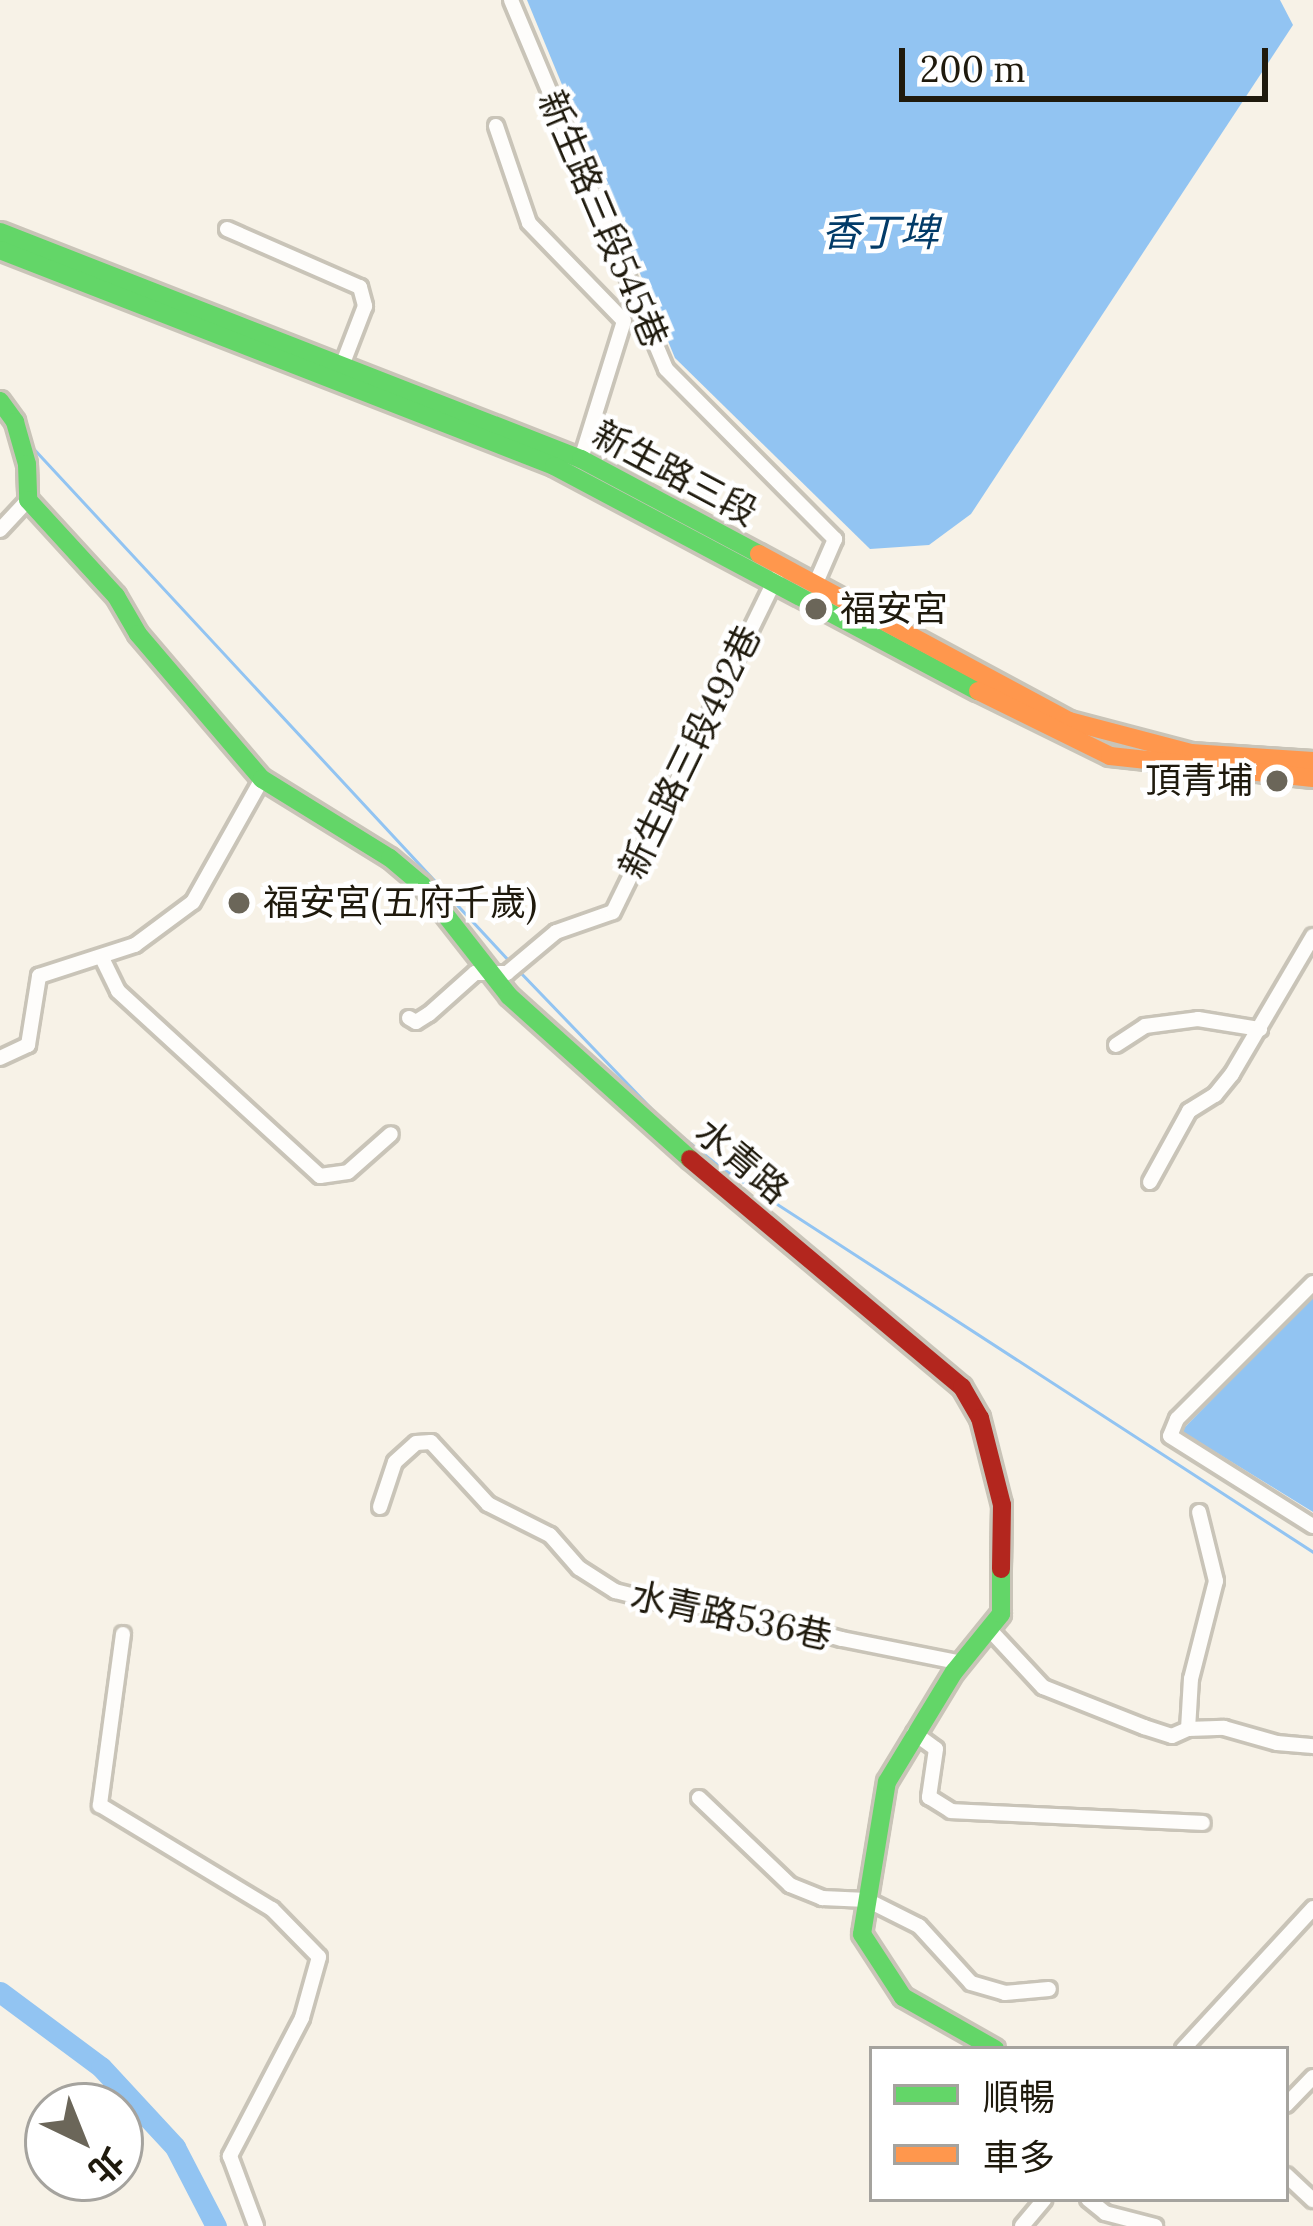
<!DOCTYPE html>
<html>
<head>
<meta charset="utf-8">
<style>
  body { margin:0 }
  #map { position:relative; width:1313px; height:2226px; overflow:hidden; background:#f7f2e7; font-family:Lora,"Noto Sans TC",serif }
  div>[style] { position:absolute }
  .water>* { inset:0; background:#92c4f2 }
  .stream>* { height:3px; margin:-1.5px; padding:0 1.5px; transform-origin:1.5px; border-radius:1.5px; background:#92c4f2 }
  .river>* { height:21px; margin:-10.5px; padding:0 10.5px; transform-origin:10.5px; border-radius:10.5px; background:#92c4f2 }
  .roads { filter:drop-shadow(3px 0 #c9c4b8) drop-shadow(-3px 0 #c9c4b8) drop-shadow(0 3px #c9c4b8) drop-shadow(0 -3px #c9c4b8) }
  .street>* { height:14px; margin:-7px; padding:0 7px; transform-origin:7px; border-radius:7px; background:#fefdfb }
  .fast>* { height:18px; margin:-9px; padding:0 9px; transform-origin:9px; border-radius:9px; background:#63d668 }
  .slow>* { height:18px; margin:-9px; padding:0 9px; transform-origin:9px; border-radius:9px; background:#ff974d }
  .jam>* { height:18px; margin:-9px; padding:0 9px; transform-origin:9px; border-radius:9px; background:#b3261e }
  .dots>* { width:33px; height:33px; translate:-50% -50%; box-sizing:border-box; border:6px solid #fff; border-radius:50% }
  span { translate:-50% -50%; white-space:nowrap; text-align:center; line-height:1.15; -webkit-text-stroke:9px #fff; paint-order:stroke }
  .street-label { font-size:36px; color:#1f1a0d }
  .poi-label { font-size:36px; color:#1f1a0d }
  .left { translate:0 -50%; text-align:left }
  .right { translate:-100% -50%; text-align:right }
  .water-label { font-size:39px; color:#023b68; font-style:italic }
  .legend { position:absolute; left:869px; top:2046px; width:420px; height:156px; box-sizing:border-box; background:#fff; border:3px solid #a5a39e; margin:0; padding:15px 21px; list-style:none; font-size:36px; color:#1f1a0d }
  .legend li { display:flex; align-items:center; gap:24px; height:60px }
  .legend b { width:60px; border:3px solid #a5a39e }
  .north { position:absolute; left:24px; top:2082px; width:120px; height:120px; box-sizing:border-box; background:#fff; border:3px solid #a5a39e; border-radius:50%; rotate:137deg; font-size:33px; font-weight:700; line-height:48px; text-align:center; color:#1f1a0d }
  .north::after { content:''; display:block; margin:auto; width:42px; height:54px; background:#6b6659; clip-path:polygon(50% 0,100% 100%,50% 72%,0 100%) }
  .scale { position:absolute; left:899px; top:48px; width:369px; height:54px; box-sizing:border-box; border:6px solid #1f1a0d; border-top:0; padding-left:15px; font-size:36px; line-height:42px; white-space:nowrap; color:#1f1a0d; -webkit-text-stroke:9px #fff; paint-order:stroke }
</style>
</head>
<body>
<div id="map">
  <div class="water">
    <i style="clip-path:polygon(527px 0,1280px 0,1293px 25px,971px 514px,929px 545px,870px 549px,675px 358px)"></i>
    <i style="clip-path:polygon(1313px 1296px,1313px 1512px,1181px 1431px)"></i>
  </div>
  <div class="stream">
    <i style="left:31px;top:446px;width:704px;rotate:47.13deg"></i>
    <i style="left:517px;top:969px;width:214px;rotate:46.1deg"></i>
    <i style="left:665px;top:1123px;width:70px;rotate:38.7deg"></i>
    <i style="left:720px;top:1167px;width:707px;rotate:32.99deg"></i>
  </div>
  <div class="river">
    <i style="left:0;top:1992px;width:126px;rotate:36.6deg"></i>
    <i style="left:101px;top:2067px;width:109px;rotate:47.2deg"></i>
    <i style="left:175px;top:2147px;width:89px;rotate:62.6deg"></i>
  </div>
  <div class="roads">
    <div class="street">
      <i style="left:511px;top:0;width:400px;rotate:67.2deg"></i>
      <i style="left:666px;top:369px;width:240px;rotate:45.2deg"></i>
      <i style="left:835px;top:539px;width:50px;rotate:113.5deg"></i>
      <i style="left:496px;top:126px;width:102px;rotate:71.2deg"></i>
      <i style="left:529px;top:223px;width:136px;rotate:45.9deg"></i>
      <i style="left:624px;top:321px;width:145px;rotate:107.3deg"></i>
      <i style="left:227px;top:229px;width:145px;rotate:23.6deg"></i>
      <i style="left:360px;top:287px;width:20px;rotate:75deg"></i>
      <i style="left:365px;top:306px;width:61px;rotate:111.1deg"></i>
      <i style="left:0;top:530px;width:41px;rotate:-47deg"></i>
      <i style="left:102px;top:958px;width:37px;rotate:64deg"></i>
      <i style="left:118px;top:991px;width:274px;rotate:42.5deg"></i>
      <i style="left:320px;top:1176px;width:28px;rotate:-8deg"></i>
      <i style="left:348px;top:1172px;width:57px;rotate:-41.5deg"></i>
      <i style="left:409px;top:1018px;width:8px;rotate:30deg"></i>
      <i style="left:416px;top:1022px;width:15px;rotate:-32deg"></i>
      <i style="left:429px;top:1014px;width:62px;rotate:-41.7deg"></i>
      <i style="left:475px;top:973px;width:32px"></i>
      <i style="left:507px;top:973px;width:64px;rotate:-39.9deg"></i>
      <i style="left:556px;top:932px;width:60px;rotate:-19.3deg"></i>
      <i style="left:613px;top:912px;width:372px;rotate:-64deg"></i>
      <i style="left:1116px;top:1045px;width:35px;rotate:-33deg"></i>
      <i style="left:1145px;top:1026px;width:53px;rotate:-7.5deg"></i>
      <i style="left:1198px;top:1019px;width:63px;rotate:9.2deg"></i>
      <i style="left:0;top:1058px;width:31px;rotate:-25deg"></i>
      <i style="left:28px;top:1045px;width:70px;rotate:-80.9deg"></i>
      <i style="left:39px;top:976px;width:101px;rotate:-17.9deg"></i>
      <i style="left:135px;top:945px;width:72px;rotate:-36.6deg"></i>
      <i style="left:193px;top:902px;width:141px;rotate:-60.7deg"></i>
      <i style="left:1150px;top:1182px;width:81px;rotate:-61.2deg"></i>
      <i style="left:1189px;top:1111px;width:31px;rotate:-32deg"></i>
      <i style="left:1215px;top:1095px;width:27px;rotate:-51deg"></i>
      <i style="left:1232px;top:1074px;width:160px;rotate:-59.6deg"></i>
      <i style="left:1313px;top:1283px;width:192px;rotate:135deg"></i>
      <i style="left:1177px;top:1419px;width:18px;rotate:112deg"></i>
      <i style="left:1170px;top:1436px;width:169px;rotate:32.2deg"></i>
      <i style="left:380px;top:1507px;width:47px;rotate:-71.6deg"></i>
      <i style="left:395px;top:1462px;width:28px;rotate:-42deg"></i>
      <i style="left:416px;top:1443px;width:15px;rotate:-4deg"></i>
      <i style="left:431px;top:1442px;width:84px;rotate:47.4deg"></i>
      <i style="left:488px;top:1504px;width:69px;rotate:26.6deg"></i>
      <i style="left:550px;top:1535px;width:44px;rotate:48.7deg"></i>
      <i style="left:579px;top:1568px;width:43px;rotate:32.6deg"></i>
      <i style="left:615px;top:1591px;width:62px;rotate:14deg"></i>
      <i style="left:675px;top:1606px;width:47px"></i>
      <i style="left:722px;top:1606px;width:124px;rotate:15.4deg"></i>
      <i style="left:842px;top:1639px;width:122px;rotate:11.3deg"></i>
      <i style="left:990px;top:1630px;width:78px;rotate:47.1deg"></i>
      <i style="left:1043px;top:1687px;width:109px;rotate:21.6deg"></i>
      <i style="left:1144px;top:1727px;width:29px;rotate:18deg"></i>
      <i style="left:1172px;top:1736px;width:17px;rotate:-24deg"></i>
      <i style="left:1188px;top:1729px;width:36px;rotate:-2deg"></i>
      <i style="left:1224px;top:1728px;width:55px;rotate:15.8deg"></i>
      <i style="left:1277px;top:1743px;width:36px;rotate:5deg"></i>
      <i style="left:123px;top:1634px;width:173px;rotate:97.7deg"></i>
      <i style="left:100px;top:1805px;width:201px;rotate:31.2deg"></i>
      <i style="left:272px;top:1909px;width:67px;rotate:45.6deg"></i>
      <i style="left:319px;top:1957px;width:63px;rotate:105.6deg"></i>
      <i style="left:302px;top:2018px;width:156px;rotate:117.6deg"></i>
      <i style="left:230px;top:2156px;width:75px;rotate:69.6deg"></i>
      <i style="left:1188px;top:1729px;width:50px;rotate:-86.6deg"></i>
      <i style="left:1191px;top:1679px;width:101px;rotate:-75.7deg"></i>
      <i style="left:1216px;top:1581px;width:71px;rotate:-103.8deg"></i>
      <i style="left:914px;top:1733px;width:27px;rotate:36deg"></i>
      <i style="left:936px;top:1749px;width:49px;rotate:98.3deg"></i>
      <i style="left:929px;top:1797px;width:26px;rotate:32deg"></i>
      <i style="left:951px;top:1811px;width:252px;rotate:2.7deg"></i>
      <i style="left:699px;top:1798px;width:126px;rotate:43.7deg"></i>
      <i style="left:790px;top:1885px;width:35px;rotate:22deg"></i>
      <i style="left:822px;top:1898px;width:45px;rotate:2.5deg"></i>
      <i style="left:867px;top:1900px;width:58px;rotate:26.6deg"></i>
      <i style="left:919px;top:1926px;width:77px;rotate:47.6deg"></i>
      <i style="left:971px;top:1983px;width:35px;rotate:16deg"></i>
      <i style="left:1005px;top:1993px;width:44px;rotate:-5.2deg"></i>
      <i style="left:1183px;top:2049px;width:192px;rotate:-47.3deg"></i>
      <i style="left:1286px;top:2105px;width:39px;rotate:-46deg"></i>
      <i style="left:1286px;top:2175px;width:37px;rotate:43deg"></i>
      <i style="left:1088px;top:2199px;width:22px;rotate:39deg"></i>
      <i style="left:1105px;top:2213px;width:52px;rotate:14.6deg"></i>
      <i style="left:1022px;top:2226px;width:35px;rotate:-50deg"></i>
    </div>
    <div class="fast">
      <i style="left:0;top:232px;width:624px;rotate:21.34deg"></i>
      <i style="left:581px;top:459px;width:202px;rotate:28.1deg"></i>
      <i style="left:0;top:250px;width:595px;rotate:21.3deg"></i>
      <i style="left:554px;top:466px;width:480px;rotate:28deg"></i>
      <i style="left:0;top:401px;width:26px;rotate:54deg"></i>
      <i style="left:15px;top:422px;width:44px;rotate:74.1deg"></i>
      <i style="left:27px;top:464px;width:36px;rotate:88deg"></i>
      <i style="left:28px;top:500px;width:130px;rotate:47.5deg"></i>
      <i style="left:116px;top:596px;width:44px;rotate:59.9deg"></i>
      <i style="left:138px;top:634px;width:191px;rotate:49.5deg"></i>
      <i style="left:262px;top:779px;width:150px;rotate:31.7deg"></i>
      <i style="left:390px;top:858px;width:42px;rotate:40.2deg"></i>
      <i style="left:422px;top:885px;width:141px;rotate:51.9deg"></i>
      <i style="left:509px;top:996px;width:244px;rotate:42deg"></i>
      <i style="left:995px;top:2049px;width:106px;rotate:-150.5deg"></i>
      <i style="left:903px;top:1997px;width:75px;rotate:-123.1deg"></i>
      <i style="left:862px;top:1934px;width:154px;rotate:-80.7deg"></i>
      <i style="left:887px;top:1782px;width:129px;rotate:-58.7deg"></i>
      <i style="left:954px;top:1672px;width:75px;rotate:-51deg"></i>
      <i style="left:1001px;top:1614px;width:45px;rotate:-90deg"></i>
    </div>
    <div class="slow">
      <i style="left:759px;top:554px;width:352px;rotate:28.3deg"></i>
      <i style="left:1069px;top:721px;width:126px;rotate:14.7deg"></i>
      <i style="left:1191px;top:753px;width:122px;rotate:3.8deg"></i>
      <i style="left:978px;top:691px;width:147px;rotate:26.2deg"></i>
      <i style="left:1110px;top:756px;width:204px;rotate:6.2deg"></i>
    </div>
    <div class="jam">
      <i style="left:690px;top:1159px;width:355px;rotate:40deg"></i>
      <i style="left:962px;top:1387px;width:36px;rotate:60deg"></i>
      <i style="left:980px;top:1418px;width:90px;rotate:75.8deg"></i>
      <i style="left:1002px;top:1505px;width:64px;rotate:90.9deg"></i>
    </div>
  </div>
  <div class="dots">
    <i style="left:816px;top:609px;background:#6b6659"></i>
    <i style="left:1277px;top:781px;background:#6b6659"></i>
    <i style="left:239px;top:903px;background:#6b6659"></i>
  </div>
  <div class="street-label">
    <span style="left:603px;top:219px;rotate:67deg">新生路三段545巷</span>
    <span style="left:675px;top:473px;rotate:28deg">新生路三段</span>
    <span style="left:690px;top:752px;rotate:-64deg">新生路三段492巷</span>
    <span style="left:742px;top:1161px;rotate:40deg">水青路</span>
    <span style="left:731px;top:1616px;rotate:12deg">水青路536巷</span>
  </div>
  <div class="poi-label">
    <span class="left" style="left:840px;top:609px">福安宮</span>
    <span class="right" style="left:1253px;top:781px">頂青埔</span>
    <span class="left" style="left:263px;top:903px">福安宮(五府千歲)</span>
  </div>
  <div class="water-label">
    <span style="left:880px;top:232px">香丁埤</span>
  </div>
  <ul class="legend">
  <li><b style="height:15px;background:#63d668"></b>順暢</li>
  <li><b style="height:15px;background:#ff974d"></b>車多</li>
  </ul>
  <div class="north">北</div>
  <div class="scale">200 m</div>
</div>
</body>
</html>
